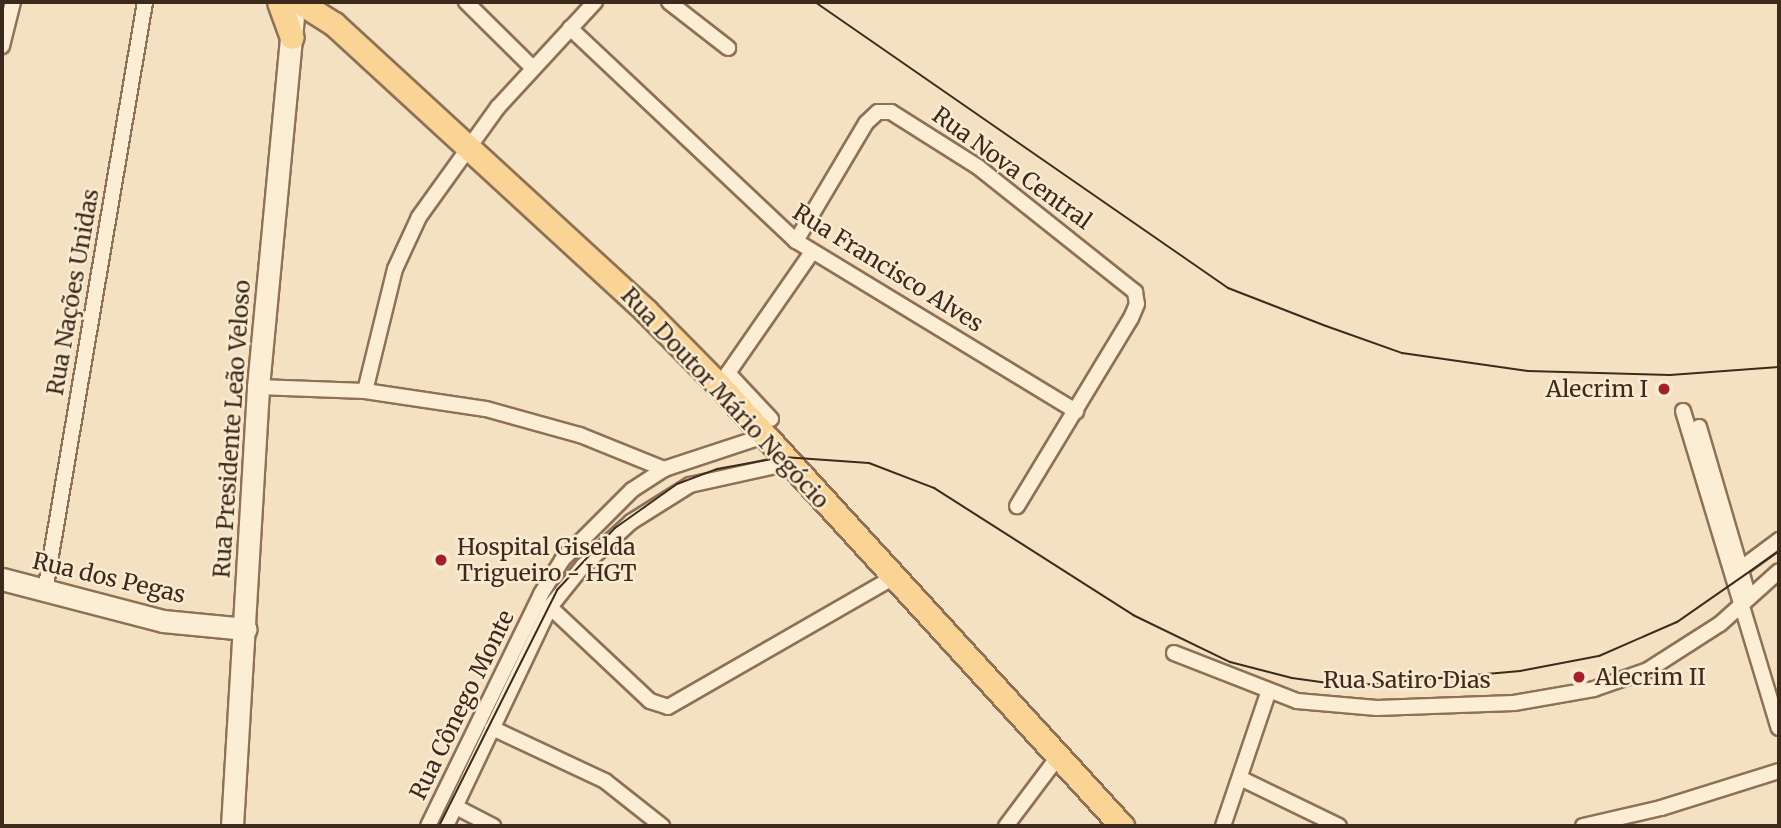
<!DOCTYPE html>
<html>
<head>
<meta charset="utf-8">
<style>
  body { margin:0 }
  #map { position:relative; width:1781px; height:828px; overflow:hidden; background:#f3e1c1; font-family:Merriweather,serif }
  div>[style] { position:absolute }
  .roads { filter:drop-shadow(2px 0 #8e7156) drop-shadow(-2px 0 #8e7156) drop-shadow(0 2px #8e7156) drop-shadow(0 -2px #8e7156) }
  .street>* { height:14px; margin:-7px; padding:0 7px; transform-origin:7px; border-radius:7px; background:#fceed5 }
  .secondary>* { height:21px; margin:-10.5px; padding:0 10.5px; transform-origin:10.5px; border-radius:10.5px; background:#fceed5 }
  .primary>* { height:23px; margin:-11.5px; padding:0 11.5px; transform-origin:11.5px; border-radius:11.5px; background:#fad494 }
  .tram>* { height:2px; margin:-1px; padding:0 1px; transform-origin:1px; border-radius:1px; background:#3c2a1c }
  .dots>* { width:19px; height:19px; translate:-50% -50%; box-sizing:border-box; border:4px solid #f9ebd1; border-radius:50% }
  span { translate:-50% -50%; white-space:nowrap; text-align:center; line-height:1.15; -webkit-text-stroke:5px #f9ebd1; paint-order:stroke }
  .street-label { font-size:23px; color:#3c2a1c }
  .poi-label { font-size:23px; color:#3c2a1c }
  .right { translate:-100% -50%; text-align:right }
  .left { translate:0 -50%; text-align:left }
  .frame { position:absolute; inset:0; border:4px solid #3c2a1c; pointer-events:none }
</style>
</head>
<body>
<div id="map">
  <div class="roads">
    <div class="street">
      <i style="left:466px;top:2px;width:94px;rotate:44.6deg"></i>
      <i style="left:669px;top:2px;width:75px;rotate:37.9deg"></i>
      <i style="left:570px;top:28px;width:311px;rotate:43.3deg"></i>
      <i style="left:796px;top:241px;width:328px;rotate:31.3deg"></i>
      <i style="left:2px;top:46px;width:45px;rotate:-76deg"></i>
      <i style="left:796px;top:241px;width:137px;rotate:-59.3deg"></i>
      <i style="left:866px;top:123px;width:16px;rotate:-43deg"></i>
      <i style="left:878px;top:112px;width:13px"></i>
      <i style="left:891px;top:112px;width:103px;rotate:32.3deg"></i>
      <i style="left:978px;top:167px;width:201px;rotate:38.5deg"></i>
      <i style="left:1135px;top:292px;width:12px;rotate:81deg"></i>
      <i style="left:1137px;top:304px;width:15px;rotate:113deg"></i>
      <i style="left:1131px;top:318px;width:220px;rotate:121.2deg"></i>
      <i style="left:258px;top:387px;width:107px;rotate:2.1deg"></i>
      <i style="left:365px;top:391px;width:122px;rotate:8.5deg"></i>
      <i style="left:486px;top:409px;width:98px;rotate:15.5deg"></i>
      <i style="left:580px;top:435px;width:91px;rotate:22deg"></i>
      <i style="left:365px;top:391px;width:126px;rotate:-76.2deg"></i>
      <i style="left:395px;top:269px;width:57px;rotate:-65.2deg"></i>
      <i style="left:419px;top:217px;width:135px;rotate:-54.3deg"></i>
      <i style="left:498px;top:107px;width:143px;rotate:-47.3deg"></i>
      <i style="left:1683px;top:411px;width:331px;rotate:73.2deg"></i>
      <i style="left:771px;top:419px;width:63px;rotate:-133.1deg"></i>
      <i style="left:728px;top:373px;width:147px;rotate:-55.2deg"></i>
      <i style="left:1699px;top:427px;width:178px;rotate:73.7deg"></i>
      <i style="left:1740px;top:569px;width:49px;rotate:-36.6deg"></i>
      <i style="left:45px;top:591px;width:597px;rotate:-80.36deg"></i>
      <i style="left:550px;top:607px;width:137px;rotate:43.2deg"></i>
      <i style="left:650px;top:701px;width:19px;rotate:18deg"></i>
      <i style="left:668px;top:707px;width:258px;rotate:-29.9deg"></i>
      <i style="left:1174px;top:653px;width:132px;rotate:21.3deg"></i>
      <i style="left:1297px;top:701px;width:80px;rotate:5deg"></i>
      <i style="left:1377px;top:708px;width:137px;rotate:-2.1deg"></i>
      <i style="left:1514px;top:703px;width:81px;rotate:-9.9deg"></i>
      <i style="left:1594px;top:689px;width:57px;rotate:-19.4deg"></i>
      <i style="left:1648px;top:670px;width:85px;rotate:-32.6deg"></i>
      <i style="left:1720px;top:624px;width:79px;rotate:-41.9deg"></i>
      <i style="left:492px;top:728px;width:125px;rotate:25.1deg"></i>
      <i style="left:605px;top:781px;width:73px;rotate:38.3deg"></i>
      <i style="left:1240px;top:778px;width:110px;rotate:25.9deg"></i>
      <i style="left:456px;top:807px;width:42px;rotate:27.2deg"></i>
      <i style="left:428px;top:826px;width:258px;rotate:-64deg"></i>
      <i style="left:541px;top:594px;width:40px;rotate:-58deg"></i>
      <i style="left:562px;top:560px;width:99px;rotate:-45deg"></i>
      <i style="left:632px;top:490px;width:38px;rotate:-33deg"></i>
      <i style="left:664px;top:469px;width:105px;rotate:-18.3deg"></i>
      <i style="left:446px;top:826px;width:242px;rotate:-64.6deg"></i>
      <i style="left:550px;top:607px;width:53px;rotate:-51.2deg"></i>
      <i style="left:583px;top:566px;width:65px;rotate:-42.5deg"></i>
      <i style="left:631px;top:522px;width:70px;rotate:-32.1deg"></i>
      <i style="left:690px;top:485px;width:101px;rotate:-12.5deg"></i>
      <i style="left:1006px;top:826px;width:85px;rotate:-53.1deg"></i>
      <i style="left:1223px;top:826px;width:140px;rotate:-71.3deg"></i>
      <i style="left:1583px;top:826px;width:80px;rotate:-13deg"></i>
      <i style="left:1661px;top:808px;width:124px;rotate:-17.4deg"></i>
    </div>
    <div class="secondary">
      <i style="left:2px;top:579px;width:166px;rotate:14.6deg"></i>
      <i style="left:163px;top:621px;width:83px;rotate:5.5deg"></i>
      <i style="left:232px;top:826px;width:440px;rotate:-86.6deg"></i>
      <i style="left:258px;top:387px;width:370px;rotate:-84.6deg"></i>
    </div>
    <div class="primary">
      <i style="left:279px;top:2px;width:37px;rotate:70deg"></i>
      <i style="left:299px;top:2px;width:41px;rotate:32.2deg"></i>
      <i style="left:334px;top:24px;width:424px;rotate:42.6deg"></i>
      <i style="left:646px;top:311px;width:103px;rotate:45.4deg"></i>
      <i style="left:718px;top:384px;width:599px;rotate:47.57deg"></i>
    </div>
  </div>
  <div class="tram">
    <i style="left:815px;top:2px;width:502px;rotate:34.7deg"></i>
    <i style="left:1228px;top:288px;width:105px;rotate:21.2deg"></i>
    <i style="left:1326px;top:326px;width:81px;rotate:19.6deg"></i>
    <i style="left:1402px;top:353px;width:127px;rotate:8.1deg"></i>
    <i style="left:1528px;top:371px;width:142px;rotate:1.6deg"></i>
    <i style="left:1670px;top:375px;width:109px;rotate:-4.2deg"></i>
    <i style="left:439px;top:826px;width:264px;rotate:-63.4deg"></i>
    <i style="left:557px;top:590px;width:85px;rotate:-46.9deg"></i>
    <i style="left:615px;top:528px;width:76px;rotate:-35.4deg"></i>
    <i style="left:677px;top:484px;width:43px;rotate:-20.6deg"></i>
    <i style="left:717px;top:469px;width:67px;rotate:-10.3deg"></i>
    <i style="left:783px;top:457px;width:86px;rotate:4deg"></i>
    <i style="left:869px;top:463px;width:70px;rotate:21deg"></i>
    <i style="left:934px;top:488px;width:236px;rotate:32.5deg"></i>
    <i style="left:1133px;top:615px;width:108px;rotate:25.9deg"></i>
    <i style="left:1230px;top:662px;width:64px;rotate:14.5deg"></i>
    <i style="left:1292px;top:678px;width:58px;rotate:8deg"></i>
    <i style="left:1349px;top:686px;width:172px;rotate:-5deg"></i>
    <i style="left:1520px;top:671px;width:80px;rotate:-10.8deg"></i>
    <i style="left:1599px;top:656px;width:85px;rotate:-23.6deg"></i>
    <i style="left:1677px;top:622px;width:124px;rotate:-34.8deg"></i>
  </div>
  <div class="dots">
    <i style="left:1664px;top:389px;background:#a41f28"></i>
    <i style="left:441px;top:560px;background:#a41f28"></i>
    <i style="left:1579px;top:677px;background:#a41f28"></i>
  </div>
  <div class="street-label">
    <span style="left:1012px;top:168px;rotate:36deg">Rua Nova Central</span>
    <span style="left:888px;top:268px;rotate:32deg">Rua Francisco Alves</span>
    <span style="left:73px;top:292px;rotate:-80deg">Rua Nações Unidas</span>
    <span style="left:725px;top:398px;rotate:47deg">Rua Doutor Mário Negócio</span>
    <span style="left:232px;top:429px;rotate:-86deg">Rua Presidente Leão Veloso</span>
    <span style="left:109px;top:578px;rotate:13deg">Rua dos Pegas</span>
    <span style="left:1407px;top:680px">Rua Satiro Dias</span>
    <span style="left:462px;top:705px;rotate:-64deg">Rua Cônego Monte</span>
  </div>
  <div class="poi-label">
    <span class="right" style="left:1648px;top:389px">Alecrim I</span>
    <span class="left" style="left:457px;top:560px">Hospital Giselda<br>Trigueiro - HGT</span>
    <span class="left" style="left:1595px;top:677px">Alecrim II</span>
  </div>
  <div class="frame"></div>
</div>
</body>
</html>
